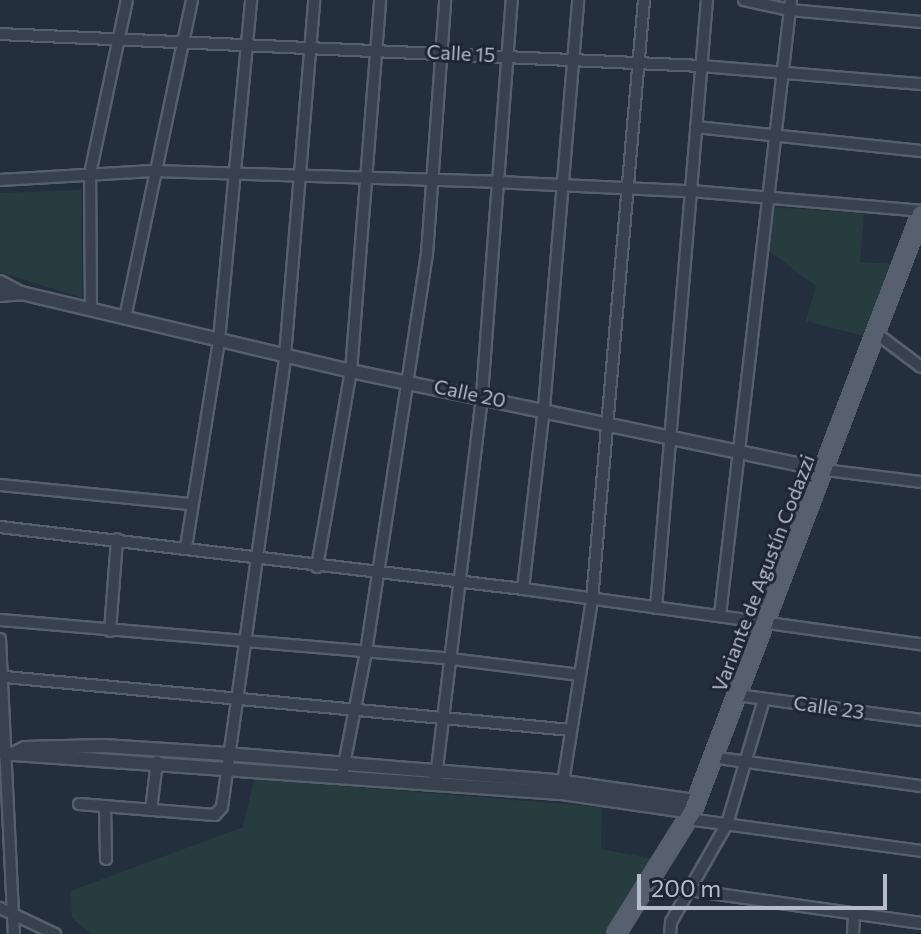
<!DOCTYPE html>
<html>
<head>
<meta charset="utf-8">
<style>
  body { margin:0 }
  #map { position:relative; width:921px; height:934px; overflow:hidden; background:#242f3e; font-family:Commissioner,sans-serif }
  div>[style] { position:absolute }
  .green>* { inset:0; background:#263c3f }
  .roads { filter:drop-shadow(2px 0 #565f6c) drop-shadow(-2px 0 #565f6c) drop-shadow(0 2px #565f6c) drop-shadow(0 -2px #565f6c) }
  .minor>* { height:10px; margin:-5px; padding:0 5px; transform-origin:5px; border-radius:5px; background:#38414e }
  .tertiary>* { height:12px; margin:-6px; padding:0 6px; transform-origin:6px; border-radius:6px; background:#38414e }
  .primary>* { height:16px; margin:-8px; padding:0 8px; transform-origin:8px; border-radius:8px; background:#56606e }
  span { translate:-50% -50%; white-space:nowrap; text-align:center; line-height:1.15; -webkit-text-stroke:6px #1d2633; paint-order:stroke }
  .street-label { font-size:20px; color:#b4bcc9 }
  .scale { position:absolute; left:637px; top:874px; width:250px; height:36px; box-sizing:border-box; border:4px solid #b4bcc9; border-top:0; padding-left:10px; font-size:24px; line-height:28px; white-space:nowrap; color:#b4bcc9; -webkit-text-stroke:6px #1d2633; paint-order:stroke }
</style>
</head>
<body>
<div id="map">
  <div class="green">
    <i style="clip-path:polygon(81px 190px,82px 298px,0 272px,0 193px)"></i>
    <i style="clip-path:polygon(773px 207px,864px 214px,860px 262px,893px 264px,864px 336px,806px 321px,816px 286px,765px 248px)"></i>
    <i style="clip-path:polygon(254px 779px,602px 807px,601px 849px,653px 859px,607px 934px,92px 934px,72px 918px,71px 891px,243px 827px)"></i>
  </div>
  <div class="roads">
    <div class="minor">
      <i style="left:744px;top:0;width:47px;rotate:12.3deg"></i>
      <i style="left:790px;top:10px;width:132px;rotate:5.2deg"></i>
      <i style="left:0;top:34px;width:702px;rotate:2.61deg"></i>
      <i style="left:701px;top:66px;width:221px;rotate:4.7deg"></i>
      <i style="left:696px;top:127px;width:226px;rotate:6.1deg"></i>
      <i style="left:0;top:180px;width:153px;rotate:-3.4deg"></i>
      <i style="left:153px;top:171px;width:343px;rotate:1.8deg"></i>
      <i style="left:496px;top:182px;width:194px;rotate:2.7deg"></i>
      <i style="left:690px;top:191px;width:232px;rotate:4.9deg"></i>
      <i style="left:91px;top:309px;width:135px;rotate:-90.4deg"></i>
      <i style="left:90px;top:174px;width:178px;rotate:-78deg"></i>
      <i style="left:125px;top:318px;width:325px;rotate:-78.1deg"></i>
      <i style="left:876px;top:333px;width:56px;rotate:37.1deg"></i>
      <i style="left:825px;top:470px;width:97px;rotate:7.1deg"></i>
      <i style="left:0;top:485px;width:193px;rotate:5.7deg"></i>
      <i style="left:0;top:527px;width:527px;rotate:6.76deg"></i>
      <i style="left:523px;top:589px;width:402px;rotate:7.9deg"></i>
      <i style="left:186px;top:547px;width:210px;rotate:-80.9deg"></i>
      <i style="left:219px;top:340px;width:342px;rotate:-84.6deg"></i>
      <i style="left:317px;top:567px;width:199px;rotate:-80.2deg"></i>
      <i style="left:351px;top:371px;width:372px;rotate:-85.5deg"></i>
      <i style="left:523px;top:589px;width:182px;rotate:-83.4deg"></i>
      <i style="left:544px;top:408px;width:409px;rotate:-85.2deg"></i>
      <i style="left:656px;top:608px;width:610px;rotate:-85.21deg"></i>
      <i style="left:720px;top:615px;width:619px;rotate:-83.41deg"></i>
      <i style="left:0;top:620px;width:453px;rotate:4.9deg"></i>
      <i style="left:451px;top:659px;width:129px;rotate:7.1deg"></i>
      <i style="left:110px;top:631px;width:92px;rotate:-85.6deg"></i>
      <i style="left:0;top:639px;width:295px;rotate:87.3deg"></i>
      <i style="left:5px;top:677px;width:568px;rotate:5.35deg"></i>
      <i style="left:737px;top:695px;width:186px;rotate:7.7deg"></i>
      <i style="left:711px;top:757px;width:212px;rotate:7.9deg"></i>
      <i style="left:343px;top:770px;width:120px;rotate:-79deg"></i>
      <i style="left:366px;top:652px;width:403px;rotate:-81.3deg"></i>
      <i style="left:427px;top:254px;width:255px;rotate:-85.9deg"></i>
      <i style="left:436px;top:777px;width:385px;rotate:-83.1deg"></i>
      <i style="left:482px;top:395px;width:396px;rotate:-85.7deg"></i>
      <i style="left:562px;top:789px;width:191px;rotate:-81deg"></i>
      <i style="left:592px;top:600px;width:602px;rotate:-85.05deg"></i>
      <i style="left:79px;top:804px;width:136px;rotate:4.6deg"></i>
      <i style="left:215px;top:815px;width:11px;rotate:-49deg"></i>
      <i style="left:222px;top:807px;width:455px;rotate:-82deg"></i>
      <i style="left:285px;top:356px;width:357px;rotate:-85.3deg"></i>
      <i style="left:105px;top:806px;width:53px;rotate:88.9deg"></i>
      <i style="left:151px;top:810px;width:49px;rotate:-83deg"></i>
      <i style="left:688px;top:819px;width:235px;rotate:7.8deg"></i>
      <i style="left:647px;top:884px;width:277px;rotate:8.1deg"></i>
      <i style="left:0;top:908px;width:61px;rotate:25.3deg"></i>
      <i style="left:670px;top:934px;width:12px;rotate:-85deg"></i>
      <i style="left:671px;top:922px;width:113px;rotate:-60.3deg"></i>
      <i style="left:727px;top:824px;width:130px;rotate:-73.5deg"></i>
      <i style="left:853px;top:934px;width:19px;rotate:-87deg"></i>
    </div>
    <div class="tertiary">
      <i style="left:0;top:282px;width:24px;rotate:28deg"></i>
      <i style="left:21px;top:293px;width:339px;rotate:13.3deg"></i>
      <i style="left:351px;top:371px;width:484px;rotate:11.8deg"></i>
      <i style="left:0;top:295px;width:21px;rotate:-5deg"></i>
      <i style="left:0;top:753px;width:562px;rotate:4.08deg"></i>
      <i style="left:561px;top:793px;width:132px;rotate:8.3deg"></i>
      <i style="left:13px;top:754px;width:13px;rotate:-27deg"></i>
      <i style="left:25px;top:748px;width:79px;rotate:-1.5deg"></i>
      <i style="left:104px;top:746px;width:122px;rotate:3.8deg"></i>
      <i style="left:226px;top:754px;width:339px;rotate:4.7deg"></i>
      <i style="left:564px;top:782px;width:132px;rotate:8.3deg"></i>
    </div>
    <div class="primary">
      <i style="left:616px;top:934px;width:144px;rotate:-58.1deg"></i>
      <i style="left:692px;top:812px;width:640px;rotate:-69.05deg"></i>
    </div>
  </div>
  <div class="street-label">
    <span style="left:461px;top:53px;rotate:3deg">Calle 15</span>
    <span style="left:470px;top:393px;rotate:12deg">Calle 20</span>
    <span style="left:763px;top:573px;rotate:-69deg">Variante de Agustín Codazzi</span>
    <span style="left:829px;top:707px;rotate:8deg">Calle 23</span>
  </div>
  <div class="scale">200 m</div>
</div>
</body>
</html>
